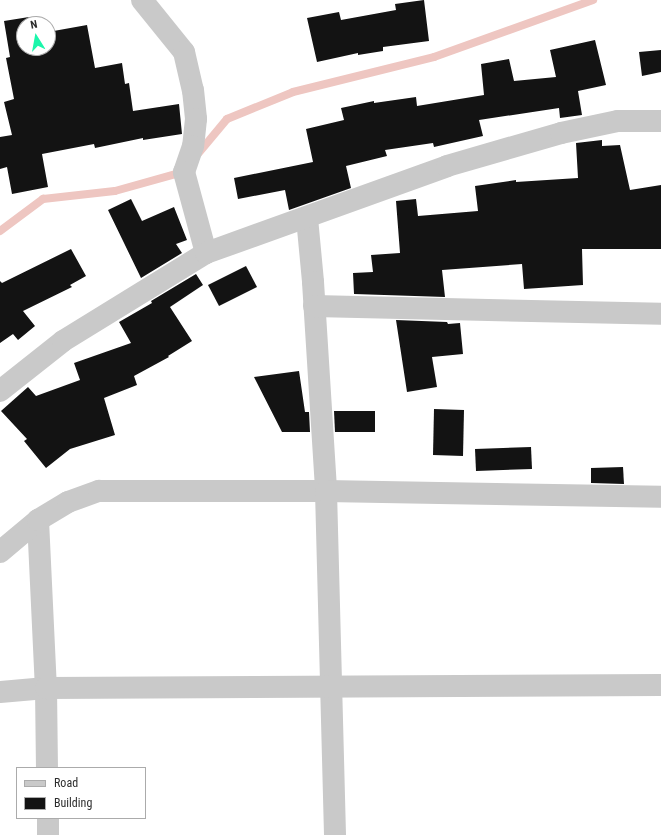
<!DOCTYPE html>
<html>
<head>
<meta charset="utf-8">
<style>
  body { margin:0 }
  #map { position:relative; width:661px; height:835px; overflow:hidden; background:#fff; font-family:"Roboto Condensed",sans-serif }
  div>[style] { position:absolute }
  .stream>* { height:8px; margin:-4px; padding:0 4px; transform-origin:4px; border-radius:4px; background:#eec6c1 }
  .building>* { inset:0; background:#131313 }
  .minor>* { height:22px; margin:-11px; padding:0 11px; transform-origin:11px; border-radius:11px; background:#c9c9c9 }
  span { translate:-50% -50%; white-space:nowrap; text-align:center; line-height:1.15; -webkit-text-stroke:4px #fff; paint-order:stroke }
  .legend { position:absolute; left:16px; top:767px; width:130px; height:52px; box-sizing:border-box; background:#fff; border:1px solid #ababab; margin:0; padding:5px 7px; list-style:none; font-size:12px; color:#2c2c2c }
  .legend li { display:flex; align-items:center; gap:8px; height:20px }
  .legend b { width:20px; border:1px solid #ababab }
  .north { position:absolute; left:16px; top:16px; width:40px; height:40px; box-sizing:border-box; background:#fff; border:1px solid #ababab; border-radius:50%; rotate:349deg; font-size:11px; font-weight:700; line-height:16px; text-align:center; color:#2c2c2c }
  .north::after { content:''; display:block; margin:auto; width:14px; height:18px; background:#1bf6ab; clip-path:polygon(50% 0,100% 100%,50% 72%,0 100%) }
</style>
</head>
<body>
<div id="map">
  <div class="stream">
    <i style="left:197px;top:155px;width:47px;rotate:-50.2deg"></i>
    <i style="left:227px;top:119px;width:71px;rotate:-22.2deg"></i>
    <i style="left:293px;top:92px;width:145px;rotate:-13.9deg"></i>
    <i style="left:434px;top:57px;width:169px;rotate:-19.7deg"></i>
    <i style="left:0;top:231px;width:54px;rotate:-36.7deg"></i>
    <i style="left:43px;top:199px;width:72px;rotate:-6.3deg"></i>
    <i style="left:115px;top:191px;width:71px;rotate:-15.6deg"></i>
  </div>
  <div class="building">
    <i style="clip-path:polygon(424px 0,429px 41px,383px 47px,383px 51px,358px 55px,358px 53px,317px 62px,307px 18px,339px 12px,341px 20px,396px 10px,395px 4px)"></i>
    <i style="clip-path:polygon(29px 17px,29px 24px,24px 24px,24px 48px,48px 48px,48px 32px,87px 25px,95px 68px,122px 63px,125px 84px,129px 83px,133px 111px,179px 104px,182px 134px,143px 140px,143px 138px,95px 148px,94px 144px,42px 154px,48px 187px,12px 194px,7px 167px,0 169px,0 137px,12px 135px,4px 102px,14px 99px,6px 58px,10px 57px,4px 21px)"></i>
    <i style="clip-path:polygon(595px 40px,606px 85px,578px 91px,582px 115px,560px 118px,559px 108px,479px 120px,483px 136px,434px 147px,433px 143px,385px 150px,387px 156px,346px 166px,351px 188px,289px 210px,285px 190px,238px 199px,234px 178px,313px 162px,306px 129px,344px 120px,341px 108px,374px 101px,374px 103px,416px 97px,417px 106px,484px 95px,481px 64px,509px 59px,514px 81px,556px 77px,550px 50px)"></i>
    <i style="clip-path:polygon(661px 50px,661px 72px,642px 76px,639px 52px)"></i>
    <i style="clip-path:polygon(602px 140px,602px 146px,620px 145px,630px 190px,661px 185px,661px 249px,582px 249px,583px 285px,524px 289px,522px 264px,442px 270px,445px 297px,354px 294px,353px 273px,373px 272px,371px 255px,400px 253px,396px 201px,416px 199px,418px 216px,478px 211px,475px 186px,516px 180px,516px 182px,578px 178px,576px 143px)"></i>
    <i style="clip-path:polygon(131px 199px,142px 221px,174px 207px,187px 240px,176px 244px,182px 253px,141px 278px,108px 210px)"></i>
    <i style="clip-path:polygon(71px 249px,86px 276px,70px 285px,72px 287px,23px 311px,35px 326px,18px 340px,13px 334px,0 343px,0 281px,2px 283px)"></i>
    <i style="clip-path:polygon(246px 266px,257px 287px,219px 306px,208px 285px)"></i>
    <i style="clip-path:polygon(196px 274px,203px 285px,170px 307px,192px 341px,168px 356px,169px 357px,134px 376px,137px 385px,104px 398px,115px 435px,70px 449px,46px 468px,24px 441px,27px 439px,1px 411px,28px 387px,36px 396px,80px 380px,74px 363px,131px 343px,119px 322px,152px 303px,151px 301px)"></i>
    <i style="clip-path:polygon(396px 320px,447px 322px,448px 324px,460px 323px,463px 354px,432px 357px,437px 387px,407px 392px)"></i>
    <i style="clip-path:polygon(299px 371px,305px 412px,309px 412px,310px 432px,282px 432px,254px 377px)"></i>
    <i style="clip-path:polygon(434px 409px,464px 410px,463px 456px,433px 455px)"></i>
    <i style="clip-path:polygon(334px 411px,375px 411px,375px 432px,335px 432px)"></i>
    <i style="clip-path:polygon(531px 447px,532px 469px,476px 471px,475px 449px)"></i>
    <i style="clip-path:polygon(623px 467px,624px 484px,591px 483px,591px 468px)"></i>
  </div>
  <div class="minor">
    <i style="left:142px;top:0;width:67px;rotate:51.1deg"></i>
    <i style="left:184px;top:52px;width:39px;rotate:77deg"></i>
    <i style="left:193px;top:90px;width:29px;rotate:84deg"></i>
    <i style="left:196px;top:119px;width:27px;rotate:96deg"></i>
    <i style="left:193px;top:146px;width:28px;rotate:109deg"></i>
    <i style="left:184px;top:172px;width:84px;rotate:74.8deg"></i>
    <i style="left:307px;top:218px;width:64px;rotate:84.6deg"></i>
    <i style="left:313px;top:282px;width:209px;rotate:86.4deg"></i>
    <i style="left:326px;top:491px;width:344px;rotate:88.5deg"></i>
    <i style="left:314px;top:306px;width:347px;rotate:1.3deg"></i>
    <i style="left:0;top:391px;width:80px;rotate:-38.4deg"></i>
    <i style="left:63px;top:341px;width:168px;rotate:-31.6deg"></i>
    <i style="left:206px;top:253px;width:256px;rotate:-19.8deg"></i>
    <i style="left:447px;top:166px;width:119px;rotate:-16.1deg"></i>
    <i style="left:561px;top:133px;width:58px;rotate:-11.9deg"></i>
    <i style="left:618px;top:121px;width:43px"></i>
    <i style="left:38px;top:520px;width:168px;rotate:87.3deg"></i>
    <i style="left:46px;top:688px;width:80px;rotate:89.3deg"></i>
    <i style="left:0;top:552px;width:50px;rotate:-40.1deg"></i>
    <i style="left:38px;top:520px;width:35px;rotate:-31deg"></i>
    <i style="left:68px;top:502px;width:33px;rotate:-20deg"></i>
    <i style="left:99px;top:491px;width:227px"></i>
    <i style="left:326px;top:491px;width:335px;rotate:1deg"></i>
    <i style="left:0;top:692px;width:46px;rotate:-5deg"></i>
    <i style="left:46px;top:688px;width:615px;rotate:-0.28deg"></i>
    <i style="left:48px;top:818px;width:17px;rotate:90deg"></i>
  </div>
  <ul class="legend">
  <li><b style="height:5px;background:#c9c9c9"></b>Road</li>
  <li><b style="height:11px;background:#131313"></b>Building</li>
  </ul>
  <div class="north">N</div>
</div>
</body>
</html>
